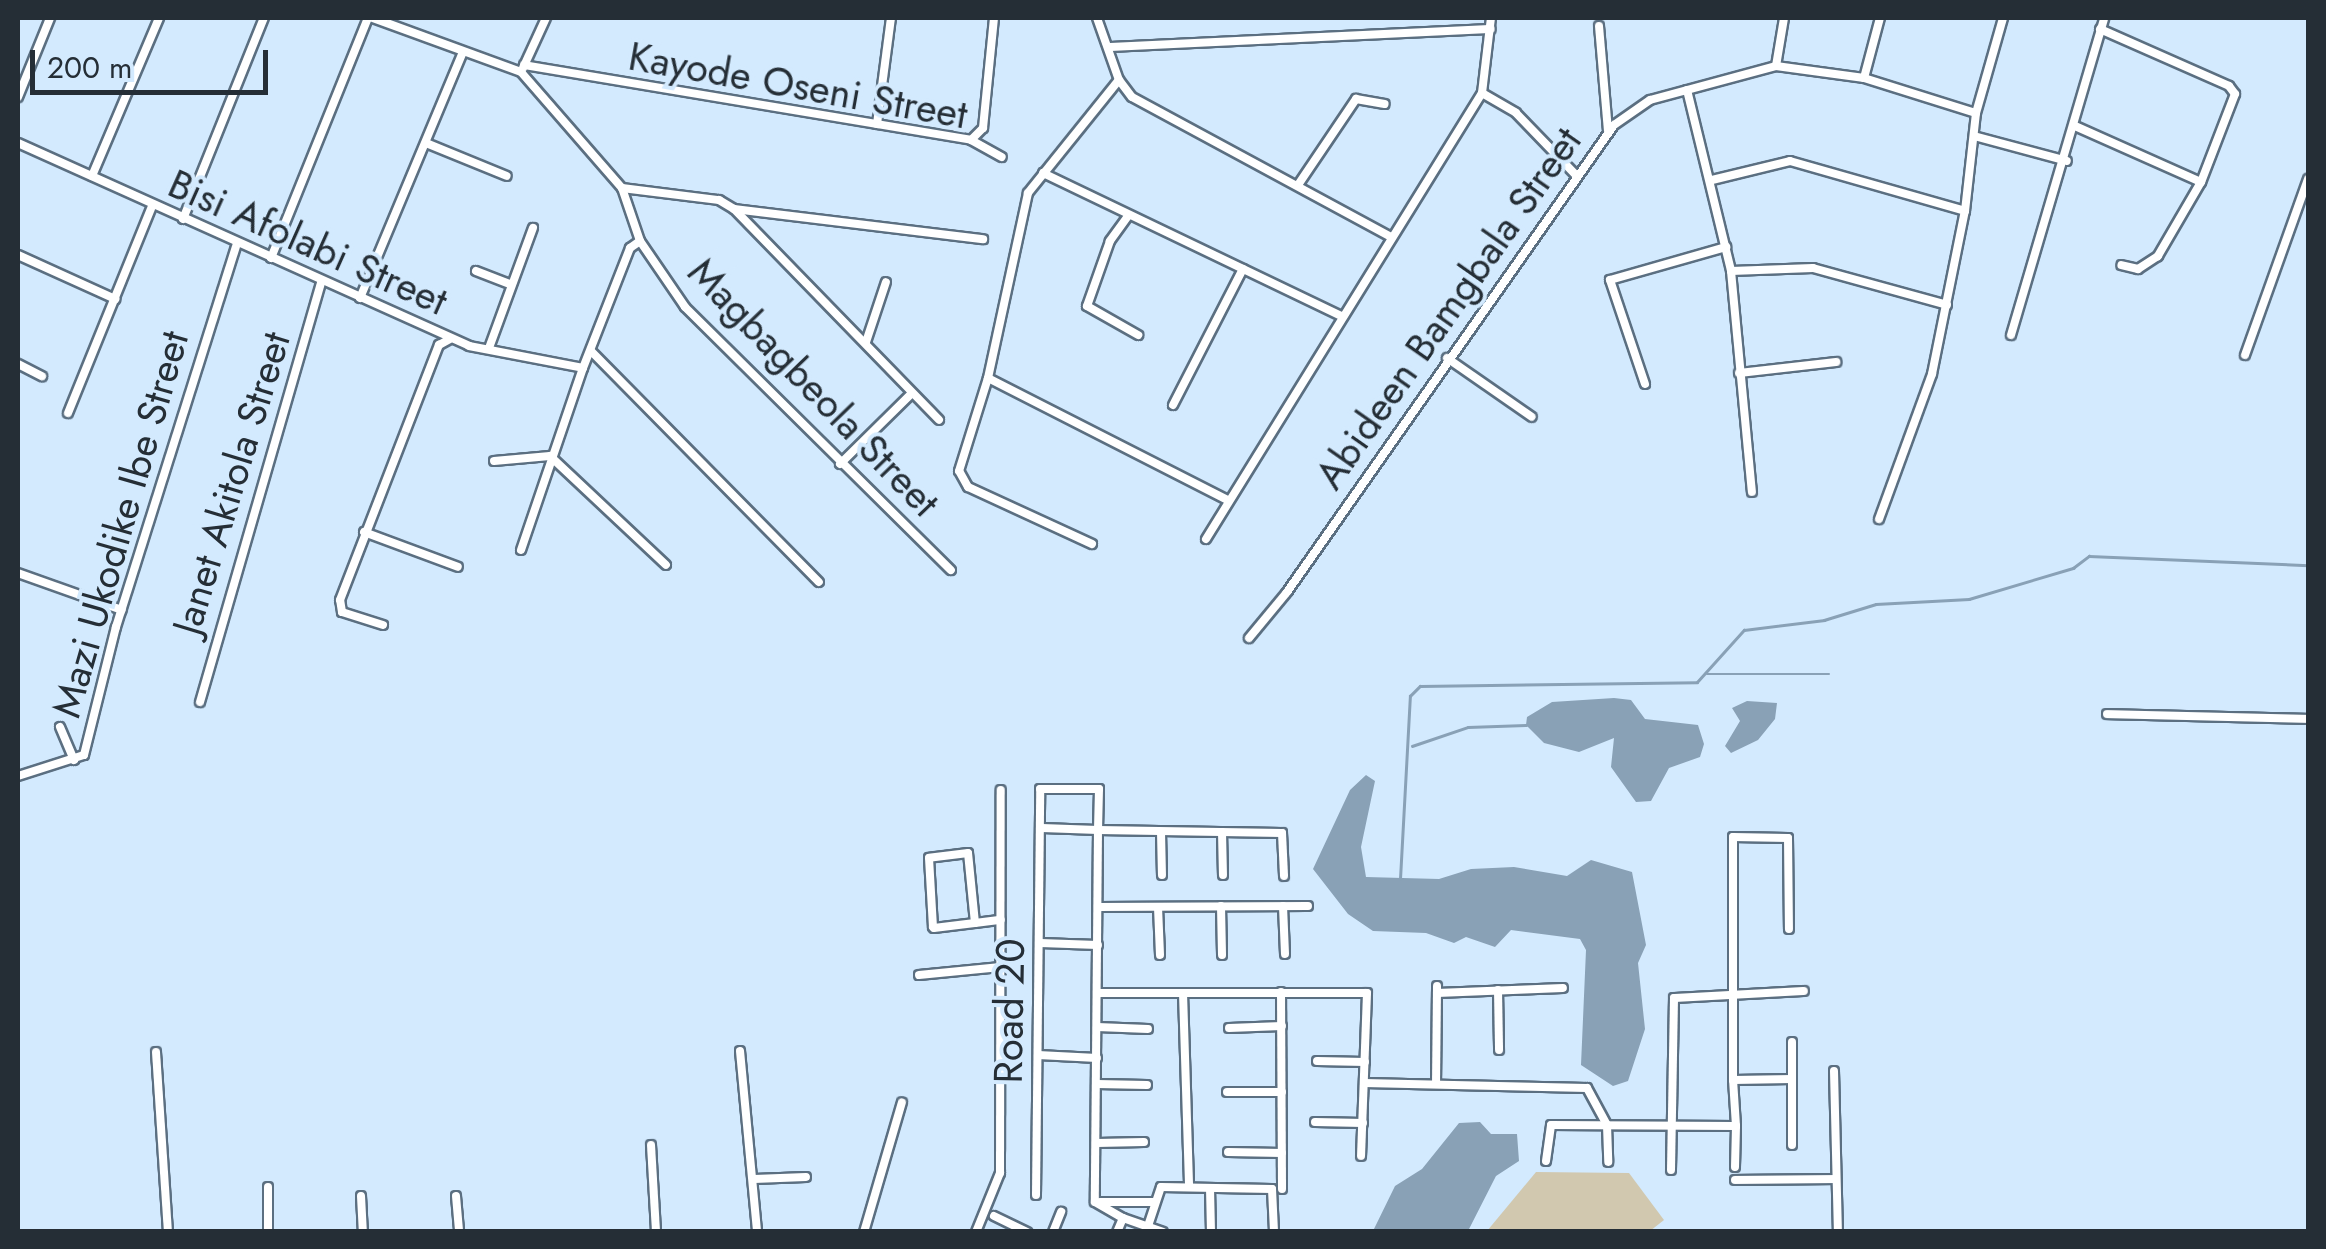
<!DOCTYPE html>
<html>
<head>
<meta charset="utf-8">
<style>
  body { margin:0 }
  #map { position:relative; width:2326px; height:1249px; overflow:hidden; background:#d3eafe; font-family:Jost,sans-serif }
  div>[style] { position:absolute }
  .green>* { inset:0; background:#d1c8af }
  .water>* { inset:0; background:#89a1b6 }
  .stream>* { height:2.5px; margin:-1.25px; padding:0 1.25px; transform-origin:1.25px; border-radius:1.25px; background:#89a1b6 }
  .roads { filter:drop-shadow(2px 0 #5b6f81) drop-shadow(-2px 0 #5b6f81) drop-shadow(0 2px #5b6f81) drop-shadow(0 -2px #5b6f81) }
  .street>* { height:8px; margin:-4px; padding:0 4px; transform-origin:4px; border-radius:4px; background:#fff }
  span { translate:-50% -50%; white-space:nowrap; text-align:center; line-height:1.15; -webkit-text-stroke:8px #d3eafe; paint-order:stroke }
  .street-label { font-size:40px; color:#252e36 }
  .frame { position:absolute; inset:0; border:20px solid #252e36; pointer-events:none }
  .scale { position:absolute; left:30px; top:50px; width:238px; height:45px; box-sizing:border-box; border:5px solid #252e36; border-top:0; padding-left:12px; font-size:30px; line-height:35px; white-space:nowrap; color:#252e36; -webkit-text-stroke:8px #d3eafe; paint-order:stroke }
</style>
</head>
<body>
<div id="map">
  <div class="green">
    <i style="clip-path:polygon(1536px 1172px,1629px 1173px,1664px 1220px,1650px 1231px,1487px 1231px)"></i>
  </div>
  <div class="water">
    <i style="clip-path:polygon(1614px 698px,1631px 700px,1645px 719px,1698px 725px,1704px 744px,1700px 757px,1669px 768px,1651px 801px,1636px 802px,1611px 767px,1614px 738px,1579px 752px,1544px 743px,1526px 725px,1527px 717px,1552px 702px)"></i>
    <i style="clip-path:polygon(1747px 701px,1777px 703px,1775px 719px,1758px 740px,1731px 753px,1725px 746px,1740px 721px,1732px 708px)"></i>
    <i style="clip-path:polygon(1366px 775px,1375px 781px,1361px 847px,1366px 877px,1439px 879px,1471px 869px,1514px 867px,1567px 876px,1591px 860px,1632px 872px,1646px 945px,1638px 963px,1645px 1029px,1628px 1081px,1613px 1086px,1581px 1065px,1586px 950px,1580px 939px,1511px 930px,1495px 947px,1466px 937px,1454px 943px,1426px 933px,1373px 931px,1348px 914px,1313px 869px,1350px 790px)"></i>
    <i style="clip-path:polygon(1480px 1122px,1491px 1134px,1517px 1134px,1519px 1161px,1496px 1176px,1468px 1231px,1373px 1231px,1395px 1186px,1422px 1169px,1459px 1123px)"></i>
  </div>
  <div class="stream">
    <i style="left:1707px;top:674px;width:122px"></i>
    <i style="left:1412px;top:746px;width:59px;rotate:-18.7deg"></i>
    <i style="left:1468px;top:727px;width:58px;rotate:-2deg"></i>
    <i style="left:1400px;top:879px;width:183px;rotate:-86.9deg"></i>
    <i style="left:1410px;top:696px;width:14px;rotate:-45deg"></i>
    <i style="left:1420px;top:686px;width:277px;rotate:-0.8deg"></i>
    <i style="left:1697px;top:682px;width:70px;rotate:-47.9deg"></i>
    <i style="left:1744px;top:630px;width:81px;rotate:-7.1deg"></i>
    <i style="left:1824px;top:620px;width:54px;rotate:-17.1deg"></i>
    <i style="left:1876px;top:604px;width:93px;rotate:-3.1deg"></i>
    <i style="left:1969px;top:599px;width:109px;rotate:-16.6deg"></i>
    <i style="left:2073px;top:568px;width:20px;rotate:-37deg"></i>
    <i style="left:2089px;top:556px;width:219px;rotate:2.4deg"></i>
  </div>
  <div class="roads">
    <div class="street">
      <i style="left:373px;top:18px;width:158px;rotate:20deg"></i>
      <i style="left:521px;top:72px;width:154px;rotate:49deg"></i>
      <i style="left:622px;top:188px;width:56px;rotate:71.2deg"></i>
      <i style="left:1097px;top:18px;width:66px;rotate:70.5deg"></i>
      <i style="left:1119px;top:80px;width:21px;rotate:53deg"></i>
      <i style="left:1132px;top:97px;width:294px;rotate:28.4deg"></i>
      <i style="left:1599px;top:26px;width:105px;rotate:85.1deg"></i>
      <i style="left:2100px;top:29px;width:141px;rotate:23.8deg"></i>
      <i style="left:2229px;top:86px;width:10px;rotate:53deg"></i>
      <i style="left:2235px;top:94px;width:94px;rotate:111.1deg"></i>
      <i style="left:2201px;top:182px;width:86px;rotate:120.2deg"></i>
      <i style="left:2158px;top:256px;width:24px;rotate:147deg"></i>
      <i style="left:2138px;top:269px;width:17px;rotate:-167deg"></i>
      <i style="left:1109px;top:47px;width:382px;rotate:-2.7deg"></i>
      <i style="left:524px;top:65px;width:453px;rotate:9.5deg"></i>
      <i style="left:971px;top:140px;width:35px;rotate:29deg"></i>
      <i style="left:1776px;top:66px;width:49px;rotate:-80.5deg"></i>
      <i style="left:523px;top:68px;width:55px;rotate:-65.3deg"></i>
      <i style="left:1864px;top:78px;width:62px;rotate:-75.1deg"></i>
      <i style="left:1687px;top:90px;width:186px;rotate:76.3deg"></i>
      <i style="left:1731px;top:271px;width:222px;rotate:84.6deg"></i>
      <i style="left:1482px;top:93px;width:39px;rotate:30deg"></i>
      <i style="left:1516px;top:113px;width:85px;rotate:46deg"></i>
      <i style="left:18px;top:97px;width:85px;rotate:-67.9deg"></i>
      <i style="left:877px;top:124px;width:107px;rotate:-82.5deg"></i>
      <i style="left:2075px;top:126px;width:138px;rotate:24deg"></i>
      <i style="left:1974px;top:136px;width:96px;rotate:15deg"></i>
      <i style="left:971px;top:140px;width:17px;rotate:-45deg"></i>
      <i style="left:983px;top:128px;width:111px;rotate:-84.3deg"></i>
      <i style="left:18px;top:143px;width:495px;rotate:24.2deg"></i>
      <i style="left:469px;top:346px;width:116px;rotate:10.9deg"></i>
      <i style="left:426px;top:143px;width:87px;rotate:22.2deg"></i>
      <i style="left:1043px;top:173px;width:331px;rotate:25.6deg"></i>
      <i style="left:92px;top:176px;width:172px;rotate:-67deg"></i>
      <i style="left:1712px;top:180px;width:80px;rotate:-13.7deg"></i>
      <i style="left:1790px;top:161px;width:182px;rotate:15.9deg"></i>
      <i style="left:1298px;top:185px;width:104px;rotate:-56deg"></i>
      <i style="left:1356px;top:99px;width:29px;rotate:10deg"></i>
      <i style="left:622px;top:188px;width:98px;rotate:7.1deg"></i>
      <i style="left:719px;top:200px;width:17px;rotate:31deg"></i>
      <i style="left:734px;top:209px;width:294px;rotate:45.8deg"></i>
      <i style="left:734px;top:209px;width:251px;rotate:6.9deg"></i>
      <i style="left:1128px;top:216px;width:31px;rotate:126deg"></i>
      <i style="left:1110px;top:241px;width:69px;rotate:109.5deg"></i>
      <i style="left:1087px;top:306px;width:59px;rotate:29.6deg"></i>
      <i style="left:183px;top:219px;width:217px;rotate:-68.1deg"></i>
      <i style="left:640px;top:241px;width:80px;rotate:55.7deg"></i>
      <i style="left:685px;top:307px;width:374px;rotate:44.7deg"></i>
      <i style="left:18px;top:255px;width:107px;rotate:24.4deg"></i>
      <i style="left:271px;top:258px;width:259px;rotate:-68deg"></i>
      <i style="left:476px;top:271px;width:36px;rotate:21deg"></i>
      <i style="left:1731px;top:271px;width:82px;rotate:-2.1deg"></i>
      <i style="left:1813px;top:268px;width:139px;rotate:15.4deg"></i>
      <i style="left:360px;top:298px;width:267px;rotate:-67.3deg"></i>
      <i style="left:2011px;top:335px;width:330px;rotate:-73.6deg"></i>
      <i style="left:866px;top:342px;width:63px;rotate:-71.6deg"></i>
      <i style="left:489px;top:348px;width:128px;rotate:-69.9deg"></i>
      <i style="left:592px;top:352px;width:323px;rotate:45.4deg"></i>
      <i style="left:2245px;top:355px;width:187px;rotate:-70.3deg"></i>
      <i style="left:1447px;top:358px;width:103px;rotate:34.8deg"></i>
      <i style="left:18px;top:364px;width:27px;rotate:27deg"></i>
      <i style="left:1739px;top:373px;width:98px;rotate:-6.5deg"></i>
      <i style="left:988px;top:378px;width:268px;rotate:27deg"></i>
      <i style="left:1645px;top:384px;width:110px;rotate:-108.6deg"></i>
      <i style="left:1610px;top:280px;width:121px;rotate:-15.9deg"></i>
      <i style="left:1173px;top:405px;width:153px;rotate:-62.8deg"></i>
      <i style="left:68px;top:413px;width:223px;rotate:-67.9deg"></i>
      <i style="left:494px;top:461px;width:56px;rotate:-5.1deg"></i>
      <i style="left:550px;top:456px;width:159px;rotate:43.2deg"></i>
      <i style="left:840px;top:464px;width:101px;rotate:-44.6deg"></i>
      <i style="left:1879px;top:519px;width:154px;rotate:-69.9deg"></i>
      <i style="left:1932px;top:374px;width:166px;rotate:-78.6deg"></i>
      <i style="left:1965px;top:211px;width:99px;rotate:-83.6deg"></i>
      <i style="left:1976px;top:113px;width:99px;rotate:-74.1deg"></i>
      <i style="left:364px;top:532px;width:100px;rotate:20.4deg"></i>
      <i style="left:1206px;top:539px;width:524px;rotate:-58.25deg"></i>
      <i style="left:1482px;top:93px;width:76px;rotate:-83.2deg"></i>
      <i style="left:1092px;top:544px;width:136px;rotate:-155.3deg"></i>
      <i style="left:968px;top:487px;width:18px;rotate:-119deg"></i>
      <i style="left:959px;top:471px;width:97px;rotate:-72.7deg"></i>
      <i style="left:988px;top:378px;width:189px;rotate:-77.8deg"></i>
      <i style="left:1028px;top:193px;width:145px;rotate:-51.2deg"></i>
      <i style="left:521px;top:550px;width:192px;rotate:-71.2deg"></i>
      <i style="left:583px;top:368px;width:129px;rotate:-68.6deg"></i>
      <i style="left:630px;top:248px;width:12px;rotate:-35deg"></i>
      <i style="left:18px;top:573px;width:110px;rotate:19.6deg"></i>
      <i style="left:383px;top:625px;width:43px;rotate:-162.4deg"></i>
      <i style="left:342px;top:612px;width:12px;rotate:-99deg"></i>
      <i style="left:340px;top:600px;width:274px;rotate:-68.8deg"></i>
      <i style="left:439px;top:345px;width:13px;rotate:-29deg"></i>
      <i style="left:1249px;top:638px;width:60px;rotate:-50.4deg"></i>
      <i style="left:1287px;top:592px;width:570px;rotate:-55deg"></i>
      <i style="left:1614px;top:125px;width:44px;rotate:-34.8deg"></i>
      <i style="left:1650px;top:100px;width:131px;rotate:-15.1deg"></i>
      <i style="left:1776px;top:66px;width:89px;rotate:7.8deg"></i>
      <i style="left:1864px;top:78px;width:117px;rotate:17.4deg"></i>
      <i style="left:200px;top:702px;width:437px;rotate:-73.9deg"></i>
      <i style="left:2107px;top:714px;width:201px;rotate:1.4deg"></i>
      <i style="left:60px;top:727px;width:36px;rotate:67deg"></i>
      <i style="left:18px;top:776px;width:69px;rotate:-17.7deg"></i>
      <i style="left:84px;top:755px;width:132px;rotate:-76deg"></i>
      <i style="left:116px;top:627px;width:403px;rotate:-72.5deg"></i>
      <i style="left:1042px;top:828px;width:56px;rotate:2deg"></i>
      <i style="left:1098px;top:830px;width:372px;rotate:90.5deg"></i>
      <i style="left:1095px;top:1202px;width:32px;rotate:30deg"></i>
      <i style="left:1123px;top:1218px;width:15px;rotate:113deg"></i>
      <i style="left:1161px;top:832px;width:43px;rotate:88.7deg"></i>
      <i style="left:1222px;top:832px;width:43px;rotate:88.7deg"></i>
      <i style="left:1221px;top:906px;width:49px;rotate:88.8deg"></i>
      <i style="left:1283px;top:906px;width:48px;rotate:87.6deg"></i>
      <i style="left:1098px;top:907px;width:210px;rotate:-0.3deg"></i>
      <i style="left:1158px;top:907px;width:48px;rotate:87.6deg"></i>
      <i style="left:975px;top:923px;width:70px;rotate:-95.7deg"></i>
      <i style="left:968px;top:853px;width:39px;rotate:173deg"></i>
      <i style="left:929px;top:858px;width:69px;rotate:86.7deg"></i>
      <i style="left:933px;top:927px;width:1px;rotate:45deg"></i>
      <i style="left:934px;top:928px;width:41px;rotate:-7deg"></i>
      <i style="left:975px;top:923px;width:26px;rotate:-7deg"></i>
      <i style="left:1040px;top:943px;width:58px;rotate:2deg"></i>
      <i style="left:919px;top:975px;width:82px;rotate:-5.6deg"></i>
      <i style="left:1498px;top:990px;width:60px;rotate:89deg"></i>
      <i style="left:1281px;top:992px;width:197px;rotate:89.7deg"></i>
      <i style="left:1098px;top:993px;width:269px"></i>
      <i style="left:1367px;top:993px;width:163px;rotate:92.1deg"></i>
      <i style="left:1183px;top:993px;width:194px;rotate:88.2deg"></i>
      <i style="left:1437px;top:993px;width:126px;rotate:-2.3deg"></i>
      <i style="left:1097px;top:1027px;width:51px;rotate:2.2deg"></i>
      <i style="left:1229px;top:1028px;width:53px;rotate:-2.2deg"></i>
      <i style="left:1792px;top:1042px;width:37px;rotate:90deg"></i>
      <i style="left:740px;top:1051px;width:182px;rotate:84.6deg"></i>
      <i style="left:156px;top:1052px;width:180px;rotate:86.2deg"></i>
      <i style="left:1038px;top:1055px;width:59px;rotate:2.9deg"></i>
      <i style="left:1317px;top:1061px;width:48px;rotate:1.2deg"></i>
      <i style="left:1834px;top:1071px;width:161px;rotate:88.6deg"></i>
      <i style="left:1733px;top:1080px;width:243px;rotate:-90deg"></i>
      <i style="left:1733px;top:837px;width:55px;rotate:1deg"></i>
      <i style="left:1788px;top:838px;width:91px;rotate:89.4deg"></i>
      <i style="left:1364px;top:1083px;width:223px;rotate:1.3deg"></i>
      <i style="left:1587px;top:1088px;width:42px;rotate:61.6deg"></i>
      <i style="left:1607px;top:1125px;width:37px;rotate:88deg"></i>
      <i style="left:1097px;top:1084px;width:50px;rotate:1.1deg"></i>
      <i style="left:1436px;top:1084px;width:98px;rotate:-89.4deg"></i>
      <i style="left:1227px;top:1092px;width:55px"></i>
      <i style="left:1315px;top:1122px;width:48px;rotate:1.2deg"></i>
      <i style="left:1097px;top:1143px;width:47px;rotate:-1.2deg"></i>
      <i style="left:651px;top:1145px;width:87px;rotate:86.7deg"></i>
      <i style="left:1228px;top:1152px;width:54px;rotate:1.1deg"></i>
      <i style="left:1546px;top:1161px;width:36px;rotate:-82deg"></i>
      <i style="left:1551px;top:1125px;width:185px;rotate:0.3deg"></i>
      <i style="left:1736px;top:1126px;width:46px;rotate:-93.7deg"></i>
      <i style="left:1733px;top:1080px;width:59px;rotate:-1deg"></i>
      <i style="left:1792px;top:1079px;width:66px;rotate:90deg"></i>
      <i style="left:1735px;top:1167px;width:41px;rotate:-88.6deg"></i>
      <i style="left:1671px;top:1170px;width:172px;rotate:-89deg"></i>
      <i style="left:1674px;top:998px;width:130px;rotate:-3.1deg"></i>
      <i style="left:754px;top:1179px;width:52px;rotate:-2.2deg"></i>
      <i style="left:1735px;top:1180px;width:100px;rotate:-0.6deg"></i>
      <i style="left:268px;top:1187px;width:45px;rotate:90deg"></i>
      <i style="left:1210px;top:1188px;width:44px;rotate:88.7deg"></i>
      <i style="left:1036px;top:1195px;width:406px;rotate:-89.4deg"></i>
      <i style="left:1040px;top:789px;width:59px"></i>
      <i style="left:1099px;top:789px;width:41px;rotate:91.4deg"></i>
      <i style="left:1098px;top:830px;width:184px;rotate:0.9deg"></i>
      <i style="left:1282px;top:833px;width:43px;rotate:87.3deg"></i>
      <i style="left:361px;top:1196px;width:36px;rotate:87deg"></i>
      <i style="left:456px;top:1196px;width:36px;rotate:85deg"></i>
      <i style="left:1100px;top:1202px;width:53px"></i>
      <i style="left:994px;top:1216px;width:37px;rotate:26deg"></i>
      <i style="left:1123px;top:1218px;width:42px;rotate:19.3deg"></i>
      <i style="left:1148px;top:1226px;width:41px;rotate:-71.6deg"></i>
      <i style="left:1161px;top:1187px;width:111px;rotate:1deg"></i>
      <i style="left:1272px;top:1189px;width:43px;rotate:87.3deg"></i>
      <i style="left:864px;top:1232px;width:135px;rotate:-73.7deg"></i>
      <i style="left:976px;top:1232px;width:64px;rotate:-67.9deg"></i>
      <i style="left:1000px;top:1173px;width:383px;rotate:-89.9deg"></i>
      <i style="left:1053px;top:1232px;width:22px;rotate:-68deg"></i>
    </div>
  </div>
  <div class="street-label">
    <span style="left:798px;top:85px;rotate:10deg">Kayode Oseni Street</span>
    <span style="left:308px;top:242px;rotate:24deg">Bisi Afolabi Street</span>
    <span style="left:1448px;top:308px;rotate:-55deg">Abideen Bamgbala Street</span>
    <span style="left:814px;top:387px;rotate:46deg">Magbagbeola Street</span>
    <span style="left:231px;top:483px;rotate:-73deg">Janet Akitola Street</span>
    <span style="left:120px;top:524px;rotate:-74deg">Mazi Ukodike Ibe Street</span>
    <span style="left:1009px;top:1011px;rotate:-89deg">Road 20</span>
  </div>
  <div class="frame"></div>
  <div class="scale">200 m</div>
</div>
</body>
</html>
